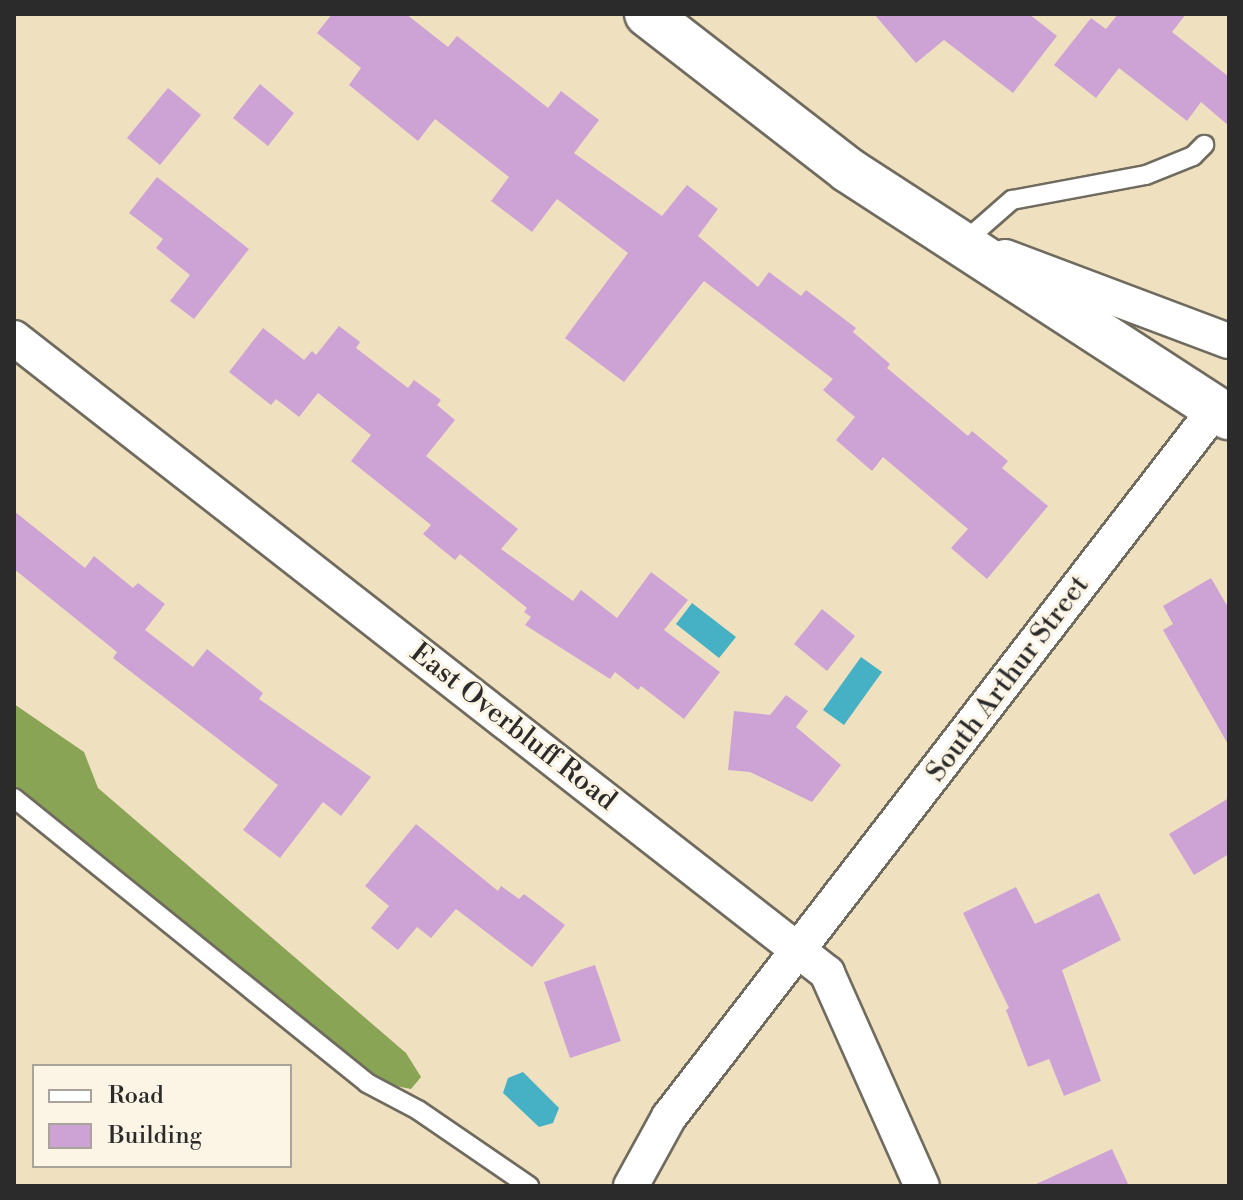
<!DOCTYPE html>
<html>
<head>
<meta charset="utf-8">
<style>
  body { margin:0 }
  #map { position:relative; width:1243px; height:1200px; overflow:hidden; background:#efe1c0; font-family:"Libre Bodoni",serif }
  div>[style] { position:absolute }
  .forest>* { inset:0; background:#8aa455 }
  .water>* { inset:0; background:#46b0c4 }
  .building>* { inset:0; background:#cda3d5 }
  .roads { filter:drop-shadow(2px 0 #706b5f) drop-shadow(-2px 0 #706b5f) drop-shadow(0 2px #706b5f) drop-shadow(0 -2px #706b5f) }
  .lane>* { height:18px; margin:-9px; padding:0 9px; transform-origin:9px; border-radius:9px; background:#fff }
  .street>* { height:34px; margin:-17px; padding:0 17px; transform-origin:17px; border-radius:17px; background:#fff }
  .secondary>* { height:44px; margin:-22px; padding:0 22px; transform-origin:22px; border-radius:22px; background:#fff }
  span { translate:-50% -50%; white-space:nowrap; text-align:center; line-height:1.15; -webkit-text-stroke:6px #fcf5e5; paint-order:stroke }
  .street-label { font-size:28px; color:#2b2b2b }
  .frame { position:absolute; inset:0; border:16px solid #2b2b2b; pointer-events:none }
  .legend { position:absolute; left:32px; top:1064px; width:260px; height:104px; box-sizing:border-box; background:#fcf5e5; border:2px solid #a8a49b; margin:0; padding:10px 14px; list-style:none; font-size:24px; color:#2b2b2b }
  .legend li { display:flex; align-items:center; gap:16px; height:40px }
  .legend b { width:40px; border:2px solid #a8a49b }
</style>
</head>
<body>
<div id="map">
  <div class="forest">
    <i style="clip-path:polygon(14px 704px,84px 752px,98px 788px,406px 1053px,421px 1077px,411px 1089px,386px 1084px,14px 785px)"></i>
  </div>
  <div class="water">
    <i style="clip-path:polygon(692px 603px,736px 637px,719px 658px,676px 624px)"></i>
    <i style="clip-path:polygon(861px 657px,882px 672px,844px 725px,823px 710px)"></i>
    <i style="clip-path:polygon(523px 1072px,559px 1108px,553px 1123px,539px 1127px,503px 1093px,508px 1078px)"></i>
  </div>
  <div class="building">
    <i style="clip-path:polygon(332px 14px,406px 14px,448px 47px,457px 36px,548px 108px,561px 91px,599px 120px,574px 153px,662px 216px,687px 185px,718px 209px,698px 236px,758px 287px,769px 272px,801px 296px,806px 290px,856px 328px,853px 332px,890px 364px,887px 368px,968px 436px,972px 431px,1008px 461px,1002px 468px,1048px 506px,987px 579px,951px 548px,968px 529px,883px 457px,872px 471px,836px 440px,855px 417px,823px 390px,833px 379px,704px 281px,624px 382px,565px 338px,628px 253px,557px 199px,532px 232px,491px 201px,509px 177px,435px 119px,418px 141px,349px 85px,361px 68px,317px 33px)"></i>
    <i style="clip-path:polygon(874px 14px,1029px 14px,1057px 36px,1013px 93px,944px 40px,916px 63px)"></i>
    <i style="clip-path:polygon(1118px 14px,1186px 14px,1172px 32px,1229px 77px,1229px 126px,1201px 102px,1187px 121px,1119px 68px,1096px 98px,1054px 65px,1091px 18px,1106px 29px)"></i>
    <i style="clip-path:polygon(260px 84px,294px 113px,268px 146px,233px 118px)"></i>
    <i style="clip-path:polygon(168px 88px,201px 115px,160px 165px,127px 138px)"></i>
    <i style="clip-path:polygon(157px 177px,249px 249px,194px 319px,170px 301px,190px 275px,156px 248px,163px 239px,129px 213px)"></i>
    <i style="clip-path:polygon(339px 326px,360px 342px,356px 348px,408px 388px,414px 380px,441px 400px,437px 405px,455px 420px,426px 456px,518px 529px,501px 549px,573px 601px,581px 590px,617px 618px,651px 572px,688px 600px,664px 630px,720px 672px,684px 719px,641px 686px,638px 690px,615px 672px,610px 679px,525px 625px,531px 617px,524px 612px,527px 608px,460px 554px,455px 560px,423px 534px,431px 525px,351px 461px,371px 435px,318px 393px,299px 417px,276px 399px,271px 405px,229px 372px,263px 328px,304px 360px,312px 351px,316px 355px)"></i>
    <i style="clip-path:polygon(14px 511px,85px 568px,94px 556px,133px 588px,138px 583px,165px 604px,145px 630px,193px 667px,207px 649px,263px 693px,259px 699px,371px 777px,341px 816px,323px 802px,280px 858px,243px 830px,278px 785px,113px 658px,117px 652px,14px 569px)"></i>
    <i style="clip-path:polygon(1211px 578px,1229px 609px,1229px 746px,1163px 630px,1173px 624px,1163px 606px)"></i>
    <i style="clip-path:polygon(822px 609px,855px 636px,827px 671px,794px 644px)"></i>
    <i style="clip-path:polygon(786px 695px,808px 711px,796px 727px,841px 765px,812px 802px,750px 772px,728px 770px,734px 711px,770px 715px)"></i>
    <i style="clip-path:polygon(1229px 798px,1229px 854px,1194px 875px,1169px 834px)"></i>
    <i style="clip-path:polygon(416px 824px,498px 891px,501px 886px,519px 899px,524px 894px,565px 925px,532px 967px,456px 909px,431px 938px,417px 927px,398px 950px,371px 928px,389px 906px,365px 886px)"></i>
    <i style="clip-path:polygon(1016px 887px,1035px 924px,1099px 893px,1121px 940px,1062px 970px,1101px 1081px,1064px 1096px,1049px 1059px,1028px 1067px,1006px 1010px,1009px 1008px,963px 913px)"></i>
    <i style="clip-path:polygon(595px 965px,621px 1041px,570px 1058px,544px 982px)"></i>
    <i style="clip-path:polygon(1112px 1149px,1129px 1186px,1032px 1186px)"></i>
  </div>
  <div class="roads">
    <div class="lane">
      <i style="left:964px;top:242px;width:64px;rotate:-41.2deg"></i>
      <i style="left:1012px;top:200px;width:136px;rotate:-10.6deg"></i>
      <i style="left:1146px;top:175px;width:51px;rotate:-22deg"></i>
      <i style="left:1193px;top:156px;width:16px;rotate:-45deg"></i>
      <i style="left:14px;top:798px;width:454px;rotate:38.9deg"></i>
      <i style="left:367px;top:1083px;width:58px;rotate:27.9deg"></i>
      <i style="left:418px;top:1110px;width:135px;rotate:34.4deg"></i>
    </div>
    <div class="street">
      <i style="left:1005px;top:257px;width:239px;rotate:20.6deg"></i>
      <i style="left:14px;top:338px;width:1032px;rotate:37.99deg"></i>
      <i style="left:827px;top:973px;width:233px;rotate:66deg"></i>
      <i style="left:631px;top:1186px;width:79px;rotate:-61.2deg"></i>
      <i style="left:669px;top:1117px;width:897px;rotate:-52.34deg"></i>
    </div>
    <div class="secondary">
      <i style="left:647px;top:14px;width:254px;rotate:37.8deg"></i>
      <i style="left:848px;top:170px;width:454px;rotate:33deg"></i>
    </div>
  </div>
  <div class="street-label">
    <span style="left:1008px;top:679px;rotate:-53deg">South Arthur Street</span>
    <span style="left:513px;top:727px;rotate:38deg">East Overbluff Road</span>
  </div>
  <div class="frame"></div>
  <ul class="legend">
  <li><b style="height:10px;background:#fff"></b>Road</li>
  <li><b style="height:22px;background:#cda3d5"></b>Building</li>
  </ul>
</div>
</body>
</html>
